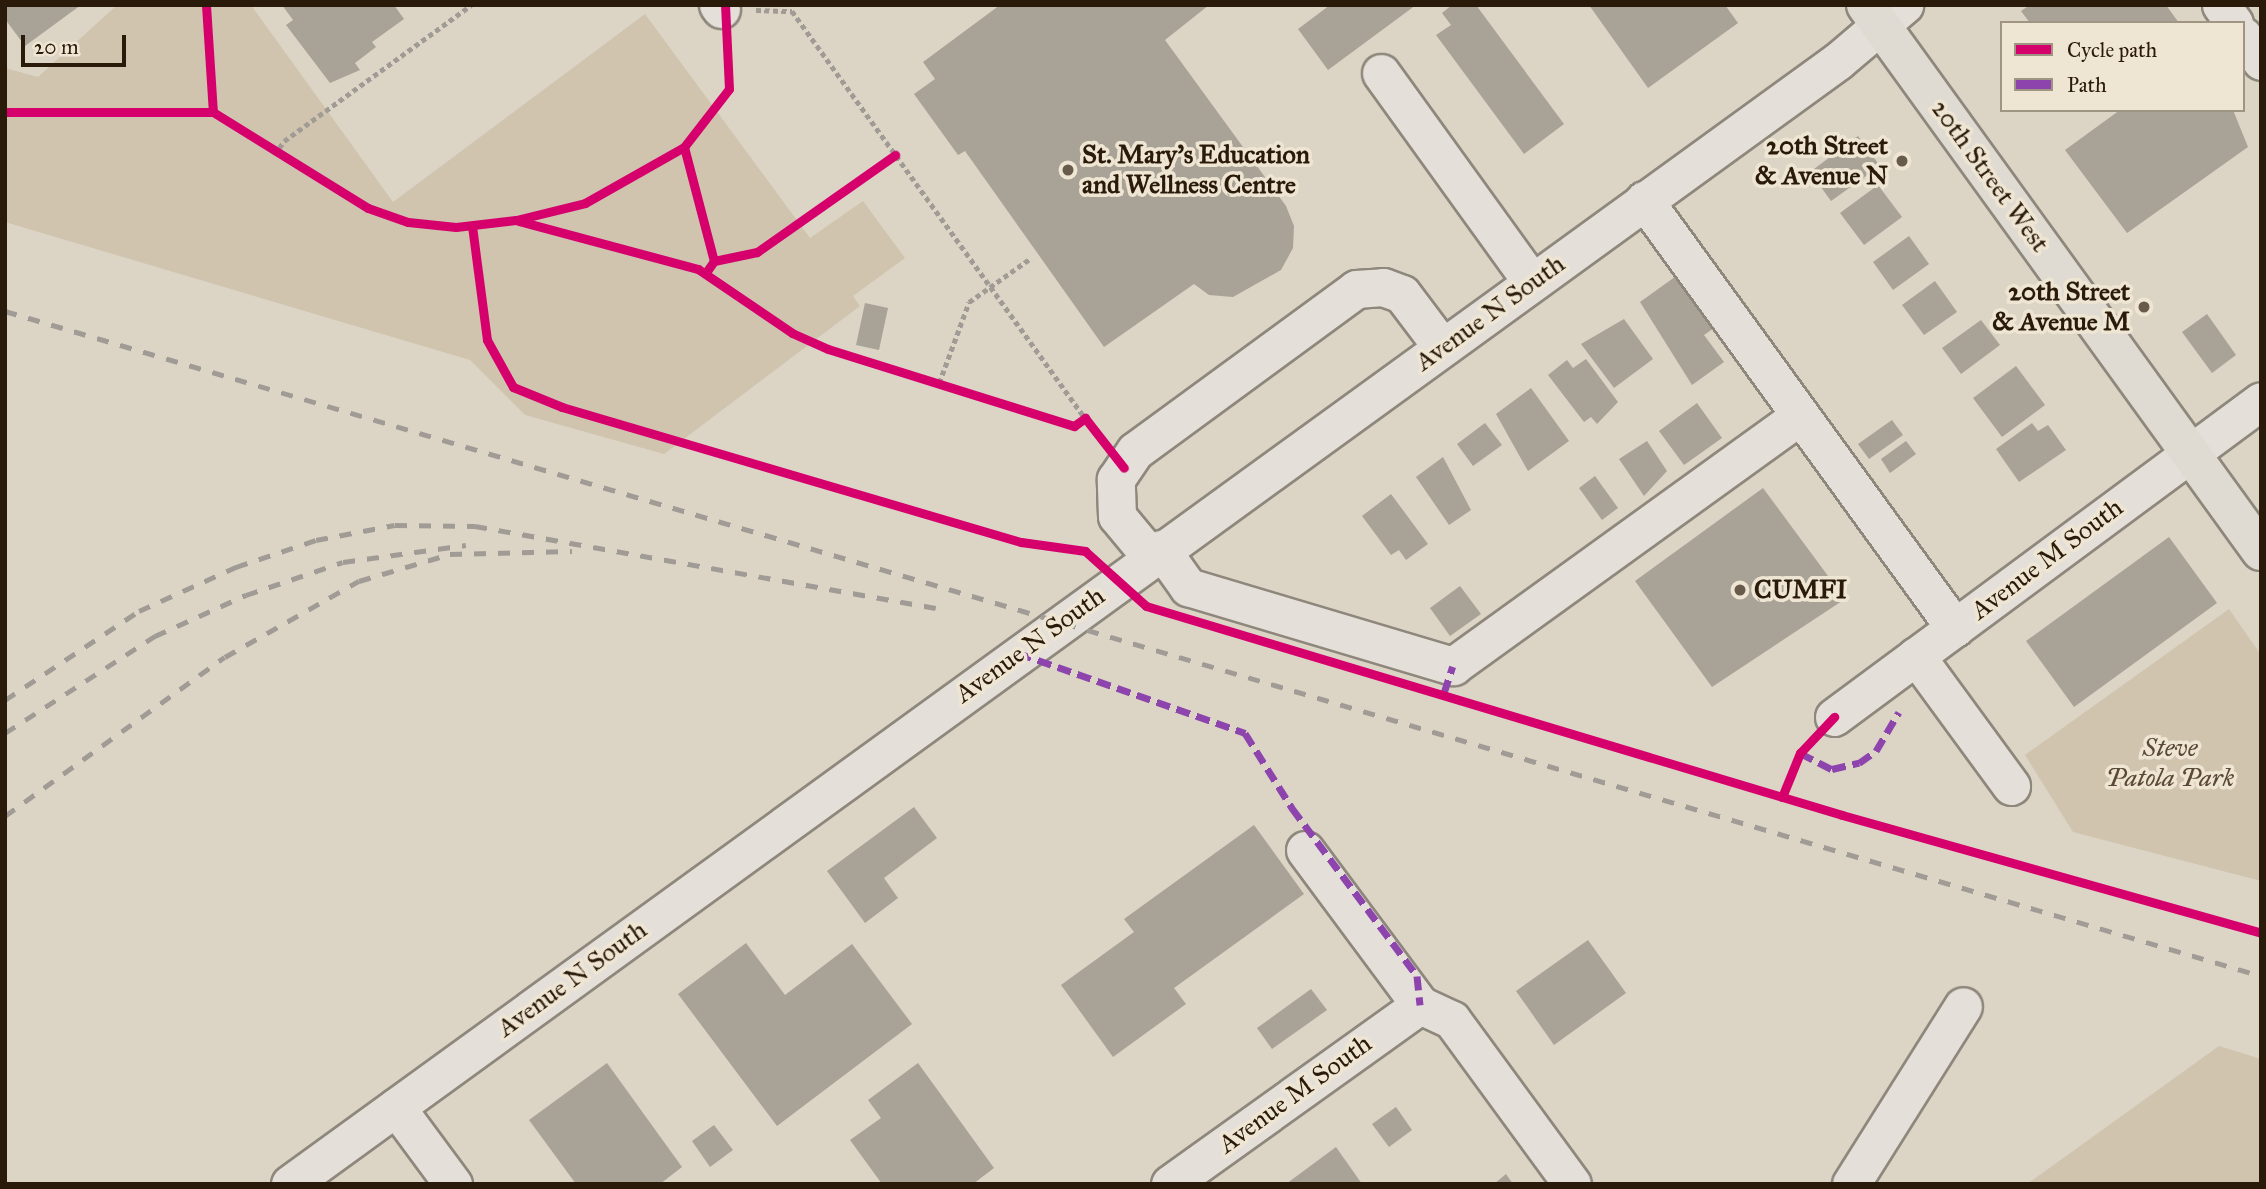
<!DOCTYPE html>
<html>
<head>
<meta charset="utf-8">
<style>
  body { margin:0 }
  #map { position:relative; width:2266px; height:1189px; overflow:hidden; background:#dcd4c5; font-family:"IM FELL Great Primer",serif }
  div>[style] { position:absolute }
  .green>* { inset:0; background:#d0c4af }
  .building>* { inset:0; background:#a9a297 }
  .path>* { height:4.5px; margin-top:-2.25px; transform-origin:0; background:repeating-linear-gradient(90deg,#a09c95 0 5px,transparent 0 8.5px) }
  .roads { filter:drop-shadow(2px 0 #8e877c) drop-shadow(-2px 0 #8e877c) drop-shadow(0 2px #8e877c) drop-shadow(0 -2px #8e877c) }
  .minor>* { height:37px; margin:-18.5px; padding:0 18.5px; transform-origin:18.5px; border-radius:18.5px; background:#e4e0d9 }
  .major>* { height:38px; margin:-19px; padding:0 19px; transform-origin:19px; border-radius:19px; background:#dfdbd2 }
  .rail>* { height:5px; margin-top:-2.5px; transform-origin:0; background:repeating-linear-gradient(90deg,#a09c95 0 12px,transparent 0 24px) }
  .quiet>* { height:7px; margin-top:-3.5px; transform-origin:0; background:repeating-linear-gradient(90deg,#8e44ad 0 14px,transparent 0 21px) }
  .cycleway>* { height:9px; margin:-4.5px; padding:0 4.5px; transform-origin:4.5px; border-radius:4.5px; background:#d6006c }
  .dots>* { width:19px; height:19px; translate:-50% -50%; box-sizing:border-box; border:4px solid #efe5d3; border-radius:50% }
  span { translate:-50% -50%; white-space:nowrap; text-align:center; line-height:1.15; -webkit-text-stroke:7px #efe5d3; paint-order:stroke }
  .poi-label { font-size:26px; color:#2a1a09; font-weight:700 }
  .right { translate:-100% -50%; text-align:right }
  .left { translate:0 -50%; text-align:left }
  .street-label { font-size:26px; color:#2a1a09 }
  .park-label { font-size:26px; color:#594935; font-style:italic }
  .frame { position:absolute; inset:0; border:7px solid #2a1a09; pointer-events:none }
  .legend { position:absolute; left:2000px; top:21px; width:245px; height:91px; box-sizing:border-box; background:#efe5d3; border:2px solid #a09482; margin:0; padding:9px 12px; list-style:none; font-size:21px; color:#2a1a09 }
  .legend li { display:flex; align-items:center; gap:14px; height:35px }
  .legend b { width:35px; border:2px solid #a09482 }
  .scale { position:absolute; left:21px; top:35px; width:105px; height:32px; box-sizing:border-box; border:4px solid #2a1a09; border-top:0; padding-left:9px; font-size:21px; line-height:24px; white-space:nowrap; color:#2a1a09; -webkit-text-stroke:5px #efe5d3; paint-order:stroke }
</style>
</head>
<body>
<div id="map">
  <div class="green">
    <i style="clip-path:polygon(117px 5px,251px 5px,393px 202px,645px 14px,810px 238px,863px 201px,905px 258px,853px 296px,860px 306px,664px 454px,525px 415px,470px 360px,5px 222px,5px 68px,38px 77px)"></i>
    <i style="clip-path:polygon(2229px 609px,2261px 655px,2261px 881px,2073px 832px,2025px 755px)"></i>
    <i style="clip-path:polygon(2219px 1046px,2261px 1059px,2261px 1184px,2027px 1184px)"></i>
  </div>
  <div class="building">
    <i style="clip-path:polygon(5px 5px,81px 5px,25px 46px,5px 19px)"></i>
    <i style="clip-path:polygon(282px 5px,394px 5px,404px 19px,372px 42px,376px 47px,355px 63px,360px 70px,330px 83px,286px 25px,293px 20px)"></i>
    <i style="clip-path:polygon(1000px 5px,1209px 5px,1165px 40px,1286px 206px,1294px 226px,1293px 248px,1281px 270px,1233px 297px,1209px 295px,1194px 284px,1104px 347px,965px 151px,958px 155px,914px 94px,935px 79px,923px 62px)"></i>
    <i style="clip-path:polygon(1330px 5px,1416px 5px,1328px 70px,1298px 29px)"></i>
    <i style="clip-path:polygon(1452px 5px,1476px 5px,1564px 124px,1524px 154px,1436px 35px,1451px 25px,1442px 13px)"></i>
    <i style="clip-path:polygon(1589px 5px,1725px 5px,1738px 23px,1648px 88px)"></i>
    <i style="clip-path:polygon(2030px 5px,2166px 5px,2179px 23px,2030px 23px,2021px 11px)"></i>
    <i style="clip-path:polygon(2120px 110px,2233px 110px,2248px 147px,2127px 233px,2065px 150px)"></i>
    <i style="clip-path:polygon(1858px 136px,1880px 166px,1831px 201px,1810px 172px)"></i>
    <i style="clip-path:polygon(1878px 185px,1902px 217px,1864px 245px,1840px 213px)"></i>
    <i style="clip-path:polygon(1909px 236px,1929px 264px,1893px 290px,1873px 262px)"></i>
    <i style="clip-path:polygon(1679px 274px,1717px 326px,1704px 335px,1724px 362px,1692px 385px,1640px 302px)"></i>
    <i style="clip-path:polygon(1935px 281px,1957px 312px,1924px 335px,1902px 305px)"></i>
    <i style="clip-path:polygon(865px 303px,888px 308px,879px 350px,856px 345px)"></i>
    <i style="clip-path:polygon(2207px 314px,2236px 355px,2212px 373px,2182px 332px)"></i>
    <i style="clip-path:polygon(1624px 319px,1653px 359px,1614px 388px,1581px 344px)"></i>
    <i style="clip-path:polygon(1981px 320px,2000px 345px,1961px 374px,1942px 348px)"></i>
    <i style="clip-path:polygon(1586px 359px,1618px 402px,1597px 424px,1591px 417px,1584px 422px,1548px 375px,1567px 360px,1573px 368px)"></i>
    <i style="clip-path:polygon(2016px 366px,2045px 405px,2002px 437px,1973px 398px)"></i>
    <i style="clip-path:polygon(1531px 388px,1569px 441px,1528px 471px,1496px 414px)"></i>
    <i style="clip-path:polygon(1697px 403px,1722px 438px,1684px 465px,1659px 431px)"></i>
    <i style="clip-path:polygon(1892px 420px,1903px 435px,1869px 459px,1858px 444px)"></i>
    <i style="clip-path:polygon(1485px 423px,1502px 445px,1473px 466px,1457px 444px)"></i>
    <i style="clip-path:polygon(2032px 423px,2038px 431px,2048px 425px,2066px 450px,2019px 482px,1996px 449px)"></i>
    <i style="clip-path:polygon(1647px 441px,1667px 471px,1644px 496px,1619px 459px)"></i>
    <i style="clip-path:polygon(1906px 441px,1916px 454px,1890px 473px,1881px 459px)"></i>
    <i style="clip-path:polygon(1443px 457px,1471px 510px,1449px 525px,1416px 477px)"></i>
    <i style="clip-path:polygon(1595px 476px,1618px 508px,1602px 520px,1579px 488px)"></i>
    <i style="clip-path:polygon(1763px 488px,1845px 599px,1712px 687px,1635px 581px)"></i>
    <i style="clip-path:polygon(1391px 494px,1428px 544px,1406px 560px,1399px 550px,1391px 555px,1362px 516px)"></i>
    <i style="clip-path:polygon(2169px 537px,2217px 603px,2074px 707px,2026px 641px)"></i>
    <i style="clip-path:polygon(1460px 586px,1481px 614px,1450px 636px,1430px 608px)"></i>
    <i style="clip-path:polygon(914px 807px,937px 838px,884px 878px,898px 898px,865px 923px,827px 871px)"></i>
    <i style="clip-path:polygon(1254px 825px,1304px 894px,1174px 988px,1186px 1004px,1113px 1057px,1061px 985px,1134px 932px,1124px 919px)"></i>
    <i style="clip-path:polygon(1588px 940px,1626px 993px,1554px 1045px,1516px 991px)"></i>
    <i style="clip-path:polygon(746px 943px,785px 995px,852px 944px,912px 1024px,777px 1126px,678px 994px)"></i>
    <i style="clip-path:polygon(1311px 989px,1327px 1010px,1272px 1049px,1257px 1028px)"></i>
    <i style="clip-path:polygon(607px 1063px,682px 1167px,660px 1184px,576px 1184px,529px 1120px)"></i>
    <i style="clip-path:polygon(918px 1063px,994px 1168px,973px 1184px,882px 1184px,850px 1140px,881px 1118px,868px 1100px)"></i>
    <i style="clip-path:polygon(1396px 1107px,1412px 1130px,1389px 1147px,1372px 1124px)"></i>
    <i style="clip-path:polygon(714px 1125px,733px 1150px,710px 1167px,692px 1141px)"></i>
    <i style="clip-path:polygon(1336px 1147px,1362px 1184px,1286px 1184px)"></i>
    <i style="clip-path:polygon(1506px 1174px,1513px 1184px,1494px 1184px)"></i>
  </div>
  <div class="path">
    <i style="left:756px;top:10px;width:36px;rotate:2deg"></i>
    <i style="left:792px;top:11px;width:501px;rotate:54.25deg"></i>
    <i style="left:274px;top:155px;width:17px;rotate:-54deg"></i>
    <i style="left:284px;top:141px;width:231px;rotate:-36deg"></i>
    <i style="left:939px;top:383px;width:86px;rotate:-69.7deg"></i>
    <i style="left:969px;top:302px;width:76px;rotate:-35.4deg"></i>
  </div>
  <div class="roads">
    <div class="minor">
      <i style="left:718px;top:5px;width:5px;rotate:53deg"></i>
      <i style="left:2221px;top:5px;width:22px;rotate:54deg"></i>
      <i style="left:2243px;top:36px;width:31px;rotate:54deg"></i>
      <i style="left:1381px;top:73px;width:258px;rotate:54.2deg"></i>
      <i style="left:1644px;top:200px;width:529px;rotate:54deg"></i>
      <i style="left:1161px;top:549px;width:47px;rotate:54.6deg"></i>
      <i style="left:1188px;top:587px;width:277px;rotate:16.6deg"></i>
      <i style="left:1453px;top:666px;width:425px;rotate:-35.8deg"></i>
      <i style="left:1151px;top:557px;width:53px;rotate:-129.7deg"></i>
      <i style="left:1117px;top:516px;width:37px;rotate:-92deg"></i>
      <i style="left:1116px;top:479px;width:34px;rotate:-56deg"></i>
      <i style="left:1135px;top:451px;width:274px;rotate:-36.2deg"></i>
      <i style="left:1356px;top:289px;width:27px;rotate:-4deg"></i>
      <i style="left:1383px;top:287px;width:20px;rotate:20deg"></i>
      <i style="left:1402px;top:294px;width:66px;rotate:53deg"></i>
      <i style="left:1916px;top:656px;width:161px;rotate:53.8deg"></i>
      <i style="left:1834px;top:717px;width:531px;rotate:-36.5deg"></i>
      <i style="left:1305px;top:850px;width:193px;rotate:53.4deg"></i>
      <i style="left:1420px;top:1005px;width:35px;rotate:25deg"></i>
      <i style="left:1452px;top:1020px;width:203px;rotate:53.8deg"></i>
      <i style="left:396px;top:1107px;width:96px;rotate:53.5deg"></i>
      <i style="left:290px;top:1184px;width:1912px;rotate:-35.96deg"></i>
      <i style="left:1838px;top:61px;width:87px;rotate:-40.3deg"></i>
      <i style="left:1170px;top:1184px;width:307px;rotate:-35.6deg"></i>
      <i style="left:1851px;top:1184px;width:210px;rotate:-57.8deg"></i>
    </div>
    <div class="major">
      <i style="left:1866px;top:5px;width:674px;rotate:54.12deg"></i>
    </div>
  </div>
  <div class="rail">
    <i style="left:5px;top:311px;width:2352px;rotate:16.42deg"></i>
    <i style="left:5px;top:700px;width:161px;rotate:-33.6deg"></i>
    <i style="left:139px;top:611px;width:107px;rotate:-24.4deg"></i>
    <i style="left:236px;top:567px;width:84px;rotate:-18.6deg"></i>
    <i style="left:316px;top:540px;width:80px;rotate:-10.8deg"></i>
    <i style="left:395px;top:525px;width:80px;rotate:0.7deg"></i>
    <i style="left:475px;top:526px;width:468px;rotate:10.1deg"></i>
    <i style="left:5px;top:733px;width:179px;rotate:-32.9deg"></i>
    <i style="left:155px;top:636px;width:100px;rotate:-24.3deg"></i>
    <i style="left:246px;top:595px;width:102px;rotate:-18.8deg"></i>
    <i style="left:343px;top:562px;width:124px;rotate:-7.9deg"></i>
    <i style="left:5px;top:816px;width:271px;rotate:-35.9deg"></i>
    <i style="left:225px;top:657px;width:154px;rotate:-29.6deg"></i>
    <i style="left:359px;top:581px;width:95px;rotate:-16.5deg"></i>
    <i style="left:450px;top:554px;width:122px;rotate:-1.4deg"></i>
  </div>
  <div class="quiet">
    <i style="left:1018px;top:653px;width:241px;rotate:19.4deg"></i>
    <i style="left:1245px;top:733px;width:89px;rotate:57.9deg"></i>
    <i style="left:1292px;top:808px;width:209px;rotate:53.3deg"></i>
    <i style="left:1417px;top:976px;width:29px;rotate:84deg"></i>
    <i style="left:1444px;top:693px;width:28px;rotate:-72deg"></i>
    <i style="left:1798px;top:758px;width:5px;rotate:-68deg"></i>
    <i style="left:1800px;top:753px;width:36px;rotate:27deg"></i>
    <i style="left:1832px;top:769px;width:28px;rotate:-13deg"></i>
    <i style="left:1859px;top:763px;width:21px;rotate:-35deg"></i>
    <i style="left:1876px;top:751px;width:45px;rotate:-59.5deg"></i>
  </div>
  <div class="cycleway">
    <i style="left:206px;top:5px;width:107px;rotate:86.3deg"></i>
    <i style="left:5px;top:112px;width:208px"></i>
    <i style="left:213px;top:112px;width:182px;rotate:31.8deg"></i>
    <i style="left:368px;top:208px;width:42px;rotate:19.3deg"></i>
    <i style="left:408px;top:222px;width:48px;rotate:5.9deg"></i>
    <i style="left:456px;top:227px;width:60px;rotate:-6.7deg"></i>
    <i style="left:516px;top:220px;width:71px;rotate:-13.8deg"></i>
    <i style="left:585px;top:203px;width:114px;rotate:-29.5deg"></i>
    <i style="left:684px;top:147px;width:73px;rotate:-52.2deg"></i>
    <i style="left:729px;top:89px;width:84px;rotate:-92.7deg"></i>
    <i style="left:684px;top:147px;width:118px;rotate:75.3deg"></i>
    <i style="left:714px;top:261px;width:12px;rotate:125deg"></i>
    <i style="left:519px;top:221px;width:185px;rotate:15deg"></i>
    <i style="left:698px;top:269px;width:114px;rotate:34.2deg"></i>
    <i style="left:792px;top:333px;width:39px;rotate:24deg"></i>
    <i style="left:828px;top:349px;width:258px;rotate:17.4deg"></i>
    <i style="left:1074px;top:426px;width:14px;rotate:-36deg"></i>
    <i style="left:1085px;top:418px;width:63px;rotate:52deg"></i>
    <i style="left:472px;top:226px;width:115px;rotate:82.5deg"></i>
    <i style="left:487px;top:340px;width:54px;rotate:61deg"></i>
    <i style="left:513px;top:387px;width:53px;rotate:22.2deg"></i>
    <i style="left:562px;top:407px;width:478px;rotate:16.4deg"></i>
    <i style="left:1021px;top:542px;width:65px;rotate:8deg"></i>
    <i style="left:1085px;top:551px;width:82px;rotate:42deg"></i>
    <i style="left:1146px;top:606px;width:727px;rotate:16.71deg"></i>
    <i style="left:1842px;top:815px;width:435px;rotate:15.7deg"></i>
    <i style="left:714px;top:261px;width:44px;rotate:-11.8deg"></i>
    <i style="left:757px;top:252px;width:169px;rotate:-35.1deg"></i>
    <i style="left:1782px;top:797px;width:48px;rotate:-67.8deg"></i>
    <i style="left:1800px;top:753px;width:50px;rotate:-46.6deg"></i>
  </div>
  <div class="dots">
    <i style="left:1902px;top:161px;background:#685b4b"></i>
    <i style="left:1068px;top:170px;background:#685b4b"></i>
    <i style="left:2144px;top:307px;background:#685b4b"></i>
    <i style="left:1740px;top:590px;background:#685b4b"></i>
  </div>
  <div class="poi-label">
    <span class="right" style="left:1888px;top:161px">20th Street<br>&amp; Avenue N</span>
    <span class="left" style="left:1082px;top:170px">St. Mary's Education<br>and Wellness Centre</span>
    <span class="right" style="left:2130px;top:307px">20th Street<br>&amp; Avenue M</span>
    <span class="left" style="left:1754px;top:590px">CUMFI</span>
  </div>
  <div class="street-label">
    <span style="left:1990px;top:176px;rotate:54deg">20th Street West</span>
    <span style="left:1490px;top:313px;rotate:-36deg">Avenue N South</span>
    <span style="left:2047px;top:559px;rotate:-37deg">Avenue M South</span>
    <span style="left:1030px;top:645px;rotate:-36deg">Avenue N South</span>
    <span style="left:572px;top:979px;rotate:-36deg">Avenue N South</span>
    <span style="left:1295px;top:1094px;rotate:-36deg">Avenue M South</span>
  </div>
  <div class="park-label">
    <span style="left:2170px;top:763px">Steve<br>Patola Park</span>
  </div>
  <div class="frame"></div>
  <ul class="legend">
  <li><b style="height:9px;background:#d6006c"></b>Cycle path</li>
  <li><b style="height:9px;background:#8e44ad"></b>Path</li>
  </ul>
  <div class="scale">20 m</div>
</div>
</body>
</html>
